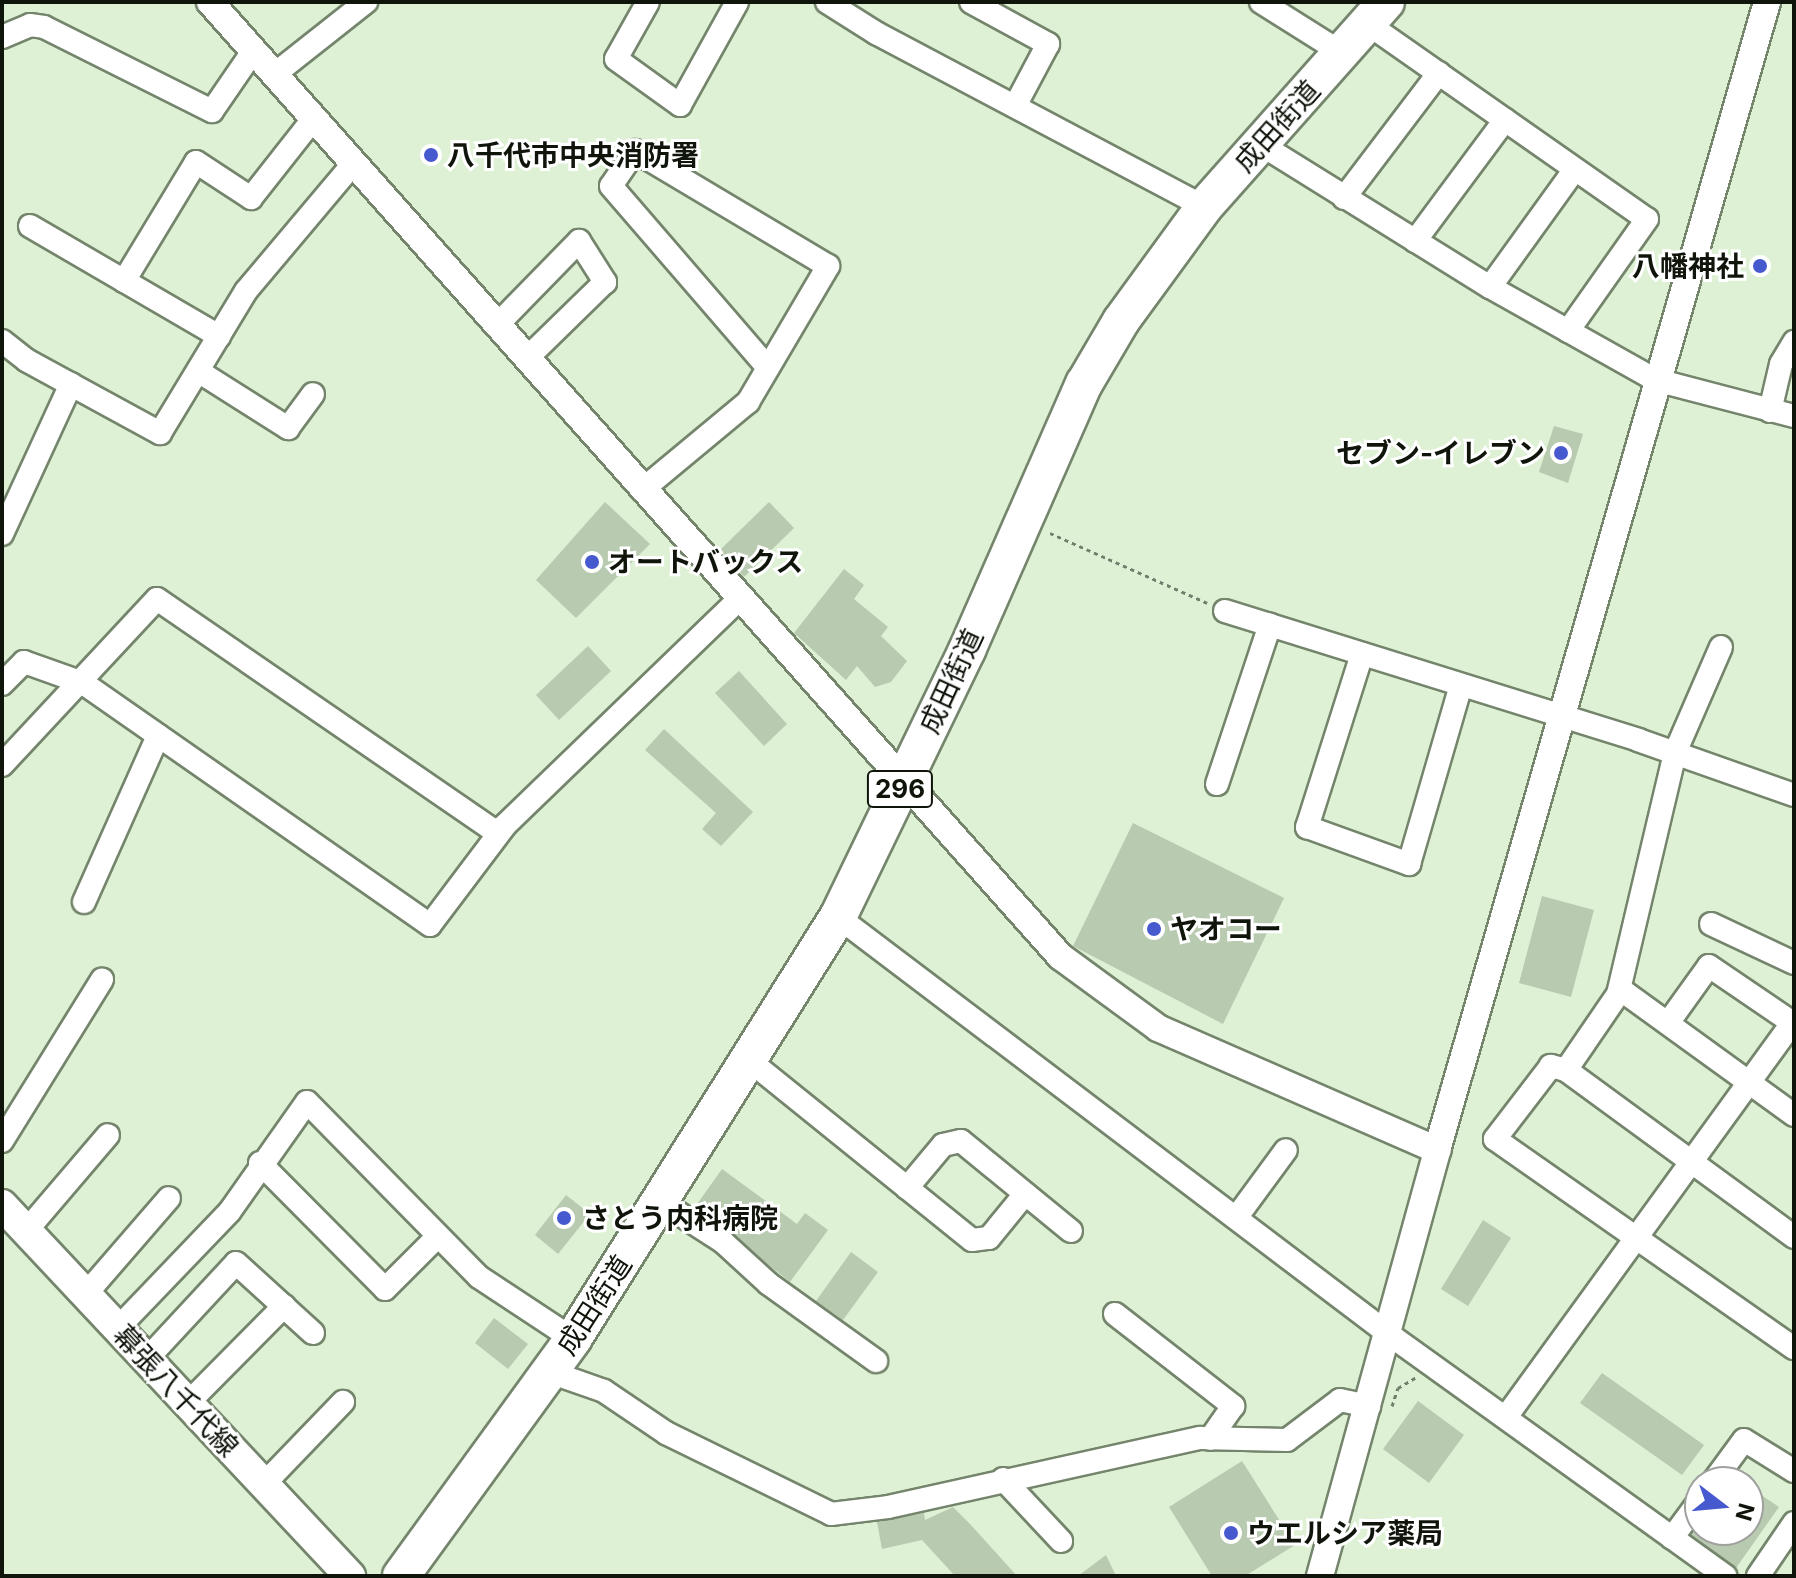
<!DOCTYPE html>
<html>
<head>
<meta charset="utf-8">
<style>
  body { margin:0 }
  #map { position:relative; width:1796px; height:1578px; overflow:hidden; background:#def1d5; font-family:Inter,"Noto Sans JP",sans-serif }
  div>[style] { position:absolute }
  .building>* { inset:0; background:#b8caaf }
  .path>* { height:3px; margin-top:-1.5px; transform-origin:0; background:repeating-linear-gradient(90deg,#727e6c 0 4px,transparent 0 8px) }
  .roads { filter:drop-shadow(2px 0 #74856c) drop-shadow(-2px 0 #74856c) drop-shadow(0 2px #74856c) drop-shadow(0 -2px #74856c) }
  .minor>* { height:22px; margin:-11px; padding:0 11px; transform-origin:11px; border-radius:11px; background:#fff }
  .tertiary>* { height:26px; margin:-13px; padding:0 13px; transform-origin:13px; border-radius:13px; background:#fff }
  .secondary>* { height:30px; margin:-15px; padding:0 15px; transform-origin:15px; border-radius:15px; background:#fff }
  .trunk>* { height:36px; margin:-18px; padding:0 18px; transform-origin:18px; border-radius:18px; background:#fff }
  .dots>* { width:22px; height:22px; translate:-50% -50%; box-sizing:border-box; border:4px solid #fff; border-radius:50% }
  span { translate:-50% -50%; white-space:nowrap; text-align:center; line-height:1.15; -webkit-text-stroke:6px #fff; paint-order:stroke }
  .shield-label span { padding:2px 6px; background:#fff; border:2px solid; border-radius:6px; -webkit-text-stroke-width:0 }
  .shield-label { font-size:26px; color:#0f150b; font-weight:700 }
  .street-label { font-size:28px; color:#0f150b }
  .poi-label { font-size:28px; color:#0f150b; font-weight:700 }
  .left { translate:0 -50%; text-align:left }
  .right { translate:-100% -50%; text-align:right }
  .frame { position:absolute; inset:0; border:4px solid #0f150b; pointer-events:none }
  .north { position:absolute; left:1684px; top:1466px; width:80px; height:80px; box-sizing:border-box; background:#fff; border:2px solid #9fa19d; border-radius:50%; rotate:106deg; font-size:22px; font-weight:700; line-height:32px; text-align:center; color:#0f150b }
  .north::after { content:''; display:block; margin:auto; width:28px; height:36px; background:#4759ce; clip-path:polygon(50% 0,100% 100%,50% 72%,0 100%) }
</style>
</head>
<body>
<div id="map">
  <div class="building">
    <i style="clip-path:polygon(1554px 426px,1583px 434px,1568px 483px,1539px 472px)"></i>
    <i style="clip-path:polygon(605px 502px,650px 544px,576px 618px,536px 580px)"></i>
    <i style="clip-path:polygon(769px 502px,794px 528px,744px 577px,720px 550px)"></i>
    <i style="clip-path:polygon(844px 569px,864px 585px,854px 599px,888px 627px,881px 636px,907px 661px,891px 682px,875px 687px,857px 666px,846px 680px,794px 633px)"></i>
    <i style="clip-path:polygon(588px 646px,611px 671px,559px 720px,536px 695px)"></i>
    <i style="clip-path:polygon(739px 671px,787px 724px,764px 746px,715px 693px)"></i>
    <i style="clip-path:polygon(664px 729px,753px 812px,721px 846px,702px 829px,716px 813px,645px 750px)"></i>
    <i style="clip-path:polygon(1133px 823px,1284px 898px,1223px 1024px,1073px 946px)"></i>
    <i style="clip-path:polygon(1542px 896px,1594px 910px,1571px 997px,1519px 983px)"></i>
    <i style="clip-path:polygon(722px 1169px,797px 1224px,805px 1213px,828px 1230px,790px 1282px,695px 1207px)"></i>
    <i style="clip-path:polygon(566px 1195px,590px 1214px,558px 1254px,535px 1235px)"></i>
    <i style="clip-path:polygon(1483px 1220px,1511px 1238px,1468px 1306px,1441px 1289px)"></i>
    <i style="clip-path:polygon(851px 1252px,878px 1272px,843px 1320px,816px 1301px)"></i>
    <i style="clip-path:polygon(494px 1318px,528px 1344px,508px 1369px,475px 1343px)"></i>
    <i style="clip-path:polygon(1602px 1373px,1704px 1445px,1682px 1475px,1580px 1403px)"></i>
    <i style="clip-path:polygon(1418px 1401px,1464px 1435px,1429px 1483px,1383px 1449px)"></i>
    <i style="clip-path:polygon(1242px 1461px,1295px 1545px,1245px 1576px,1212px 1576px,1169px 1507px)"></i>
    <i style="clip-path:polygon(1748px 1486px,1779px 1507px,1736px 1568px,1692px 1535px,1695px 1530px,1748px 1530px)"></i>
    <i style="clip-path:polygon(953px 1507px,971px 1525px,1017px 1576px,955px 1576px,922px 1540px,882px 1549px,877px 1522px,924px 1513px,925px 1520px)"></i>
    <i style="clip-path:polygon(1106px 1555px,1116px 1576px,1078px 1576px)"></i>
  </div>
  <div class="path">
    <i style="left:1050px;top:533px;width:172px;rotate:24deg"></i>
    <i style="left:1392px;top:1406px;width:19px;rotate:-72deg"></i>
    <i style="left:1398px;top:1388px;width:21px;rotate:-31deg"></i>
  </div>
  <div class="roads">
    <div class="minor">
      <i style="left:648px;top:2px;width:65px;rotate:119.3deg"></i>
      <i style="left:616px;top:59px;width:79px;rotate:35.7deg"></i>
      <i style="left:680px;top:105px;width:118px;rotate:-61deg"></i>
      <i style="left:827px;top:2px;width:58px;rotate:32.3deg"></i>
      <i style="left:876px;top:33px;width:371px;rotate:27.9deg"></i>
      <i style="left:971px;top:2px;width:88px;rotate:28.6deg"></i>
      <i style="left:1048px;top:44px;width:70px;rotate:118deg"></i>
      <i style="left:1261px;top:2px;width:96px;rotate:32.2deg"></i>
      <i style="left:1368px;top:24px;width:340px;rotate:35deg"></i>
      <i style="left:1647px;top:219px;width:137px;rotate:125.2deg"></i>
      <i style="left:2px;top:37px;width:30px;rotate:-23deg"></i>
      <i style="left:30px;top:25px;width:14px;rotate:8deg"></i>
      <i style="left:44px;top:27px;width:188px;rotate:26.6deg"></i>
      <i style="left:212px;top:111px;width:74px;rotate:-55.5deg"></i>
      <i style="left:276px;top:73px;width:115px;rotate:-38.3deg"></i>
      <i style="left:1260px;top:144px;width:271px;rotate:31.9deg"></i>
      <i style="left:1490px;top:287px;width:190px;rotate:29.3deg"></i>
      <i style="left:1656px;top:380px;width:143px;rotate:14.6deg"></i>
      <i style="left:1344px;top:198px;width:157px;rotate:-52.8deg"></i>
      <i style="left:30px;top:226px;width:219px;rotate:30.2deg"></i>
      <i style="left:1415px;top:241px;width:151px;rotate:-53.4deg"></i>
      <i style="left:124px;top:281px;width:139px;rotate:-58.8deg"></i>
      <i style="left:196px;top:162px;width:66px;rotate:33.2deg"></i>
      <i style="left:251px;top:198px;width:102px;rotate:-51.8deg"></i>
      <i style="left:1490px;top:287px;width:145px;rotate:-54.2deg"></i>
      <i style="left:496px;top:326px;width:119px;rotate:-45.7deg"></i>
      <i style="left:579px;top:241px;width:49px;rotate:57.6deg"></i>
      <i style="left:605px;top:282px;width:110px;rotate:135.7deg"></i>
      <i style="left:2px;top:341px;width:31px;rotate:38deg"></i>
      <i style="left:26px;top:360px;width:153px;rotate:28.6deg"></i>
      <i style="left:160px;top:433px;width:166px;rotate:-58.8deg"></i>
      <i style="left:246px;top:291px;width:166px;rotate:-49.9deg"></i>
      <i style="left:198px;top:371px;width:107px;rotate:32.3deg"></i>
      <i style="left:288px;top:428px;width:42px;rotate:-53.7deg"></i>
      <i style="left:1770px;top:411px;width:48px;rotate:-76.8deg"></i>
      <i style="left:1781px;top:364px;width:26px;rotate:-59deg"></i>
      <i style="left:642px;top:490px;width:138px;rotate:-39.7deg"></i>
      <i style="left:748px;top:402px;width:158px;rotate:-59.5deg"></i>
      <i style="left:828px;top:266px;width:225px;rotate:-149.2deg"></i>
      <i style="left:635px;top:151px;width:42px;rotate:124.4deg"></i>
      <i style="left:611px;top:186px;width:240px;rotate:49.2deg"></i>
      <i style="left:2px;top:534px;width:165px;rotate:-65.3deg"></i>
      <i style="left:1225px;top:611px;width:433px;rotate:17.3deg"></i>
      <i style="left:1638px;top:740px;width:165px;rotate:19.4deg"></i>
      <i style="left:1721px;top:647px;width:116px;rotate:113.5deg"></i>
      <i style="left:1675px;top:753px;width:248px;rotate:103.3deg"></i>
      <i style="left:1618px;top:994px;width:92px;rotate:124.4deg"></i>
      <i style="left:1566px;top:1070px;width:283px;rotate:36.2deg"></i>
      <i style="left:1362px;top:654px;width:182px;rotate:107.6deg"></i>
      <i style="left:1307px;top:827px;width:109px;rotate:19.9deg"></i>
      <i style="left:1409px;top:864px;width:186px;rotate:-73.8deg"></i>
      <i style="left:2px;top:684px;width:31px;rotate:-45deg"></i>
      <i style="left:24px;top:662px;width:63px;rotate:19.6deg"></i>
      <i style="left:83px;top:683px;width:423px;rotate:34.9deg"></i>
      <i style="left:430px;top:925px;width:126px;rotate:-53deg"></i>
      <i style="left:2px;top:765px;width:227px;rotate:-47deg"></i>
      <i style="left:157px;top:599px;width:413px;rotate:34.5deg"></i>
      <i style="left:497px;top:833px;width:337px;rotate:-44deg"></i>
      <i style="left:1217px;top:784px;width:168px;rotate:-71.6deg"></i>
      <i style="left:84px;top:902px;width:182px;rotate:-66deg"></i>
      <i style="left:838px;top:917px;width:692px;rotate:37.13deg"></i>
      <i style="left:1390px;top:1335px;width:413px;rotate:35.7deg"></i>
      <i style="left:1711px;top:924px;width:92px;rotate:25.2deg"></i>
      <i style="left:1620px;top:989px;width:215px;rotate:35.9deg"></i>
      <i style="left:1668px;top:1023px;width:70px;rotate:-54.3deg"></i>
      <i style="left:1709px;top:966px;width:102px;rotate:34.2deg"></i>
      <i style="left:750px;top:1061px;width:285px;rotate:38.9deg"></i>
      <i style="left:972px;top:1240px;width:17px;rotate:-7deg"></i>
      <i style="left:989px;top:1238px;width:57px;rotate:-50.7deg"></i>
      <i style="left:1566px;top:1070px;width:16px;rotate:-165deg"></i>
      <i style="left:1551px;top:1066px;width:92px;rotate:127.5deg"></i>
      <i style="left:1495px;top:1139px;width:365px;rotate:35deg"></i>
      <i style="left:2px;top:1141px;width:190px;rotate:-58.2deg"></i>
      <i style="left:260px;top:1163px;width:177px;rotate:45.2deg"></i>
      <i style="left:385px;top:1289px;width:74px;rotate:-45deg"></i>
      <i style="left:907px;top:1188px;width:56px;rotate:-50.1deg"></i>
      <i style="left:943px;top:1145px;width:18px;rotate:-13deg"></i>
      <i style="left:961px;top:1141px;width:142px;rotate:39.3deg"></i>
      <i style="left:661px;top:1202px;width:74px;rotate:32.8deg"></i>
      <i style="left:723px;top:1242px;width:62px;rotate:42.4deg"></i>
      <i style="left:769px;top:1284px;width:132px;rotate:35.7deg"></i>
      <i style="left:1236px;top:1218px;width:84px;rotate:-53.7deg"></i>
      <i style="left:26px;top:1231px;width:126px;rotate:-49.5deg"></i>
      <i style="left:85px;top:1295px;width:128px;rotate:-49.1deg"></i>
      <i style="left:1115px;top:1314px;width:150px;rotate:37.9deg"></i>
      <i style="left:1233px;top:1406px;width:40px;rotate:124.9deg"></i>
      <i style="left:117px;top:1329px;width:163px;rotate:-46.2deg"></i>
      <i style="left:230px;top:1211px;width:133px;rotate:-54.8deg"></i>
      <i style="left:307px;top:1102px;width:245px;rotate:45.5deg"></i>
      <i style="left:479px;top:1277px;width:113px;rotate:33.4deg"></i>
      <i style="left:146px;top:1360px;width:132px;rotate:-47.1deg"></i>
      <i style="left:236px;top:1263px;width:104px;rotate:42.3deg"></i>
      <i style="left:550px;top:1372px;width:57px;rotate:19.4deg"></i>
      <i style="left:604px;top:1391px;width:75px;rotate:34.1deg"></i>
      <i style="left:666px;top:1433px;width:184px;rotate:26.1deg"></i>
      <i style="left:831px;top:1514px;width:57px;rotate:-7deg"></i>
      <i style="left:888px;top:1507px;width:320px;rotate:-12.5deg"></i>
      <i style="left:1200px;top:1438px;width:87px;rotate:1.3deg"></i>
      <i style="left:1287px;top:1440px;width:66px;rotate:-37deg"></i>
      <i style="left:1340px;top:1400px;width:30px;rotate:12deg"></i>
      <i style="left:187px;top:1404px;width:138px;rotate:-45.3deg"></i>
      <i style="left:1506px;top:1417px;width:490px;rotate:-54deg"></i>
      <i style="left:1003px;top:1479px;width:85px;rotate:46.9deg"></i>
      <i style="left:1713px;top:1482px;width:52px;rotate:-53.6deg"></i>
      <i style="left:1744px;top:1440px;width:59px;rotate:31.8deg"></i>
      <i style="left:264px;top:1484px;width:114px;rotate:-46.1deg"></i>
      <i style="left:1672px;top:1538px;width:47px;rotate:-53.6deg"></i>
      <i style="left:1758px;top:1576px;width:64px;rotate:-55.8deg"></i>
    </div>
    <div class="tertiary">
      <i style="left:210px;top:2px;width:1279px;rotate:48.3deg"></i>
      <i style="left:1061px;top:957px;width:120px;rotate:36.2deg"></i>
      <i style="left:1158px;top:1028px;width:305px;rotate:23.6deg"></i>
      <i style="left:1320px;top:1576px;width:442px;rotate:-74.6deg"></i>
      <i style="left:1437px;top:1150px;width:1194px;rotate:-73.96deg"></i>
    </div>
    <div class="secondary">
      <i style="left:2px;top:1205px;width:509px;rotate:46.83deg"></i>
    </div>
    <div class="trunk">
      <i style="left:401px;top:1576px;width:293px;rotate:-54deg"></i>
      <i style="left:573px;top:1339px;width:498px;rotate:-57.9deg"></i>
      <i style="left:838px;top:917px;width:297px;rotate:-64.2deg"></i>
      <i style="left:967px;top:650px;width:291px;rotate:-66.3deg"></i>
      <i style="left:1084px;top:384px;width:73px;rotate:-59.6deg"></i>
      <i style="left:1121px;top:321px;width:141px;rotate:-53.9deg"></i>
      <i style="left:1204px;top:207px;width:274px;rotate:-48.4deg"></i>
    </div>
  </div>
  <div class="dots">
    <i style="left:431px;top:155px;background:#4759ce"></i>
    <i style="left:1760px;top:266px;background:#4759ce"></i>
    <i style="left:1561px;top:453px;background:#4759ce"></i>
    <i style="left:592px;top:562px;background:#4759ce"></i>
    <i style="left:1154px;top:929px;background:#4759ce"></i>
    <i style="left:564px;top:1218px;background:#4759ce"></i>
    <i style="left:1231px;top:1533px;background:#4759ce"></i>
  </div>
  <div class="shield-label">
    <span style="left:900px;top:789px">296</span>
  </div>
  <div class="street-label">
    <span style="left:1277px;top:126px;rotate:-48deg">成田街道</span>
    <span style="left:951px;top:681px;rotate:-65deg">成田街道</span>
    <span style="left:594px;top:1305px;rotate:-57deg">成田街道</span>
    <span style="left:176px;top:1391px;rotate:47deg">幕張八千代線</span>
  </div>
  <div class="poi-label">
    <span class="left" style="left:447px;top:155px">八千代市中央消防署</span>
    <span class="right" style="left:1744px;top:266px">八幡神社</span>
    <span class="right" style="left:1545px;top:453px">セブン-イレブン</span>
    <span class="left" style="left:608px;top:562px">オートバックス</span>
    <span class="left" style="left:1170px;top:929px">ヤオコー</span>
    <span class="left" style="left:582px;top:1218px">さとう内科病院</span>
    <span class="left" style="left:1247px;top:1533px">ウエルシア薬局</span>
  </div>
  <div class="frame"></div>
  <div class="north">N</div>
</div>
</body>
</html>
